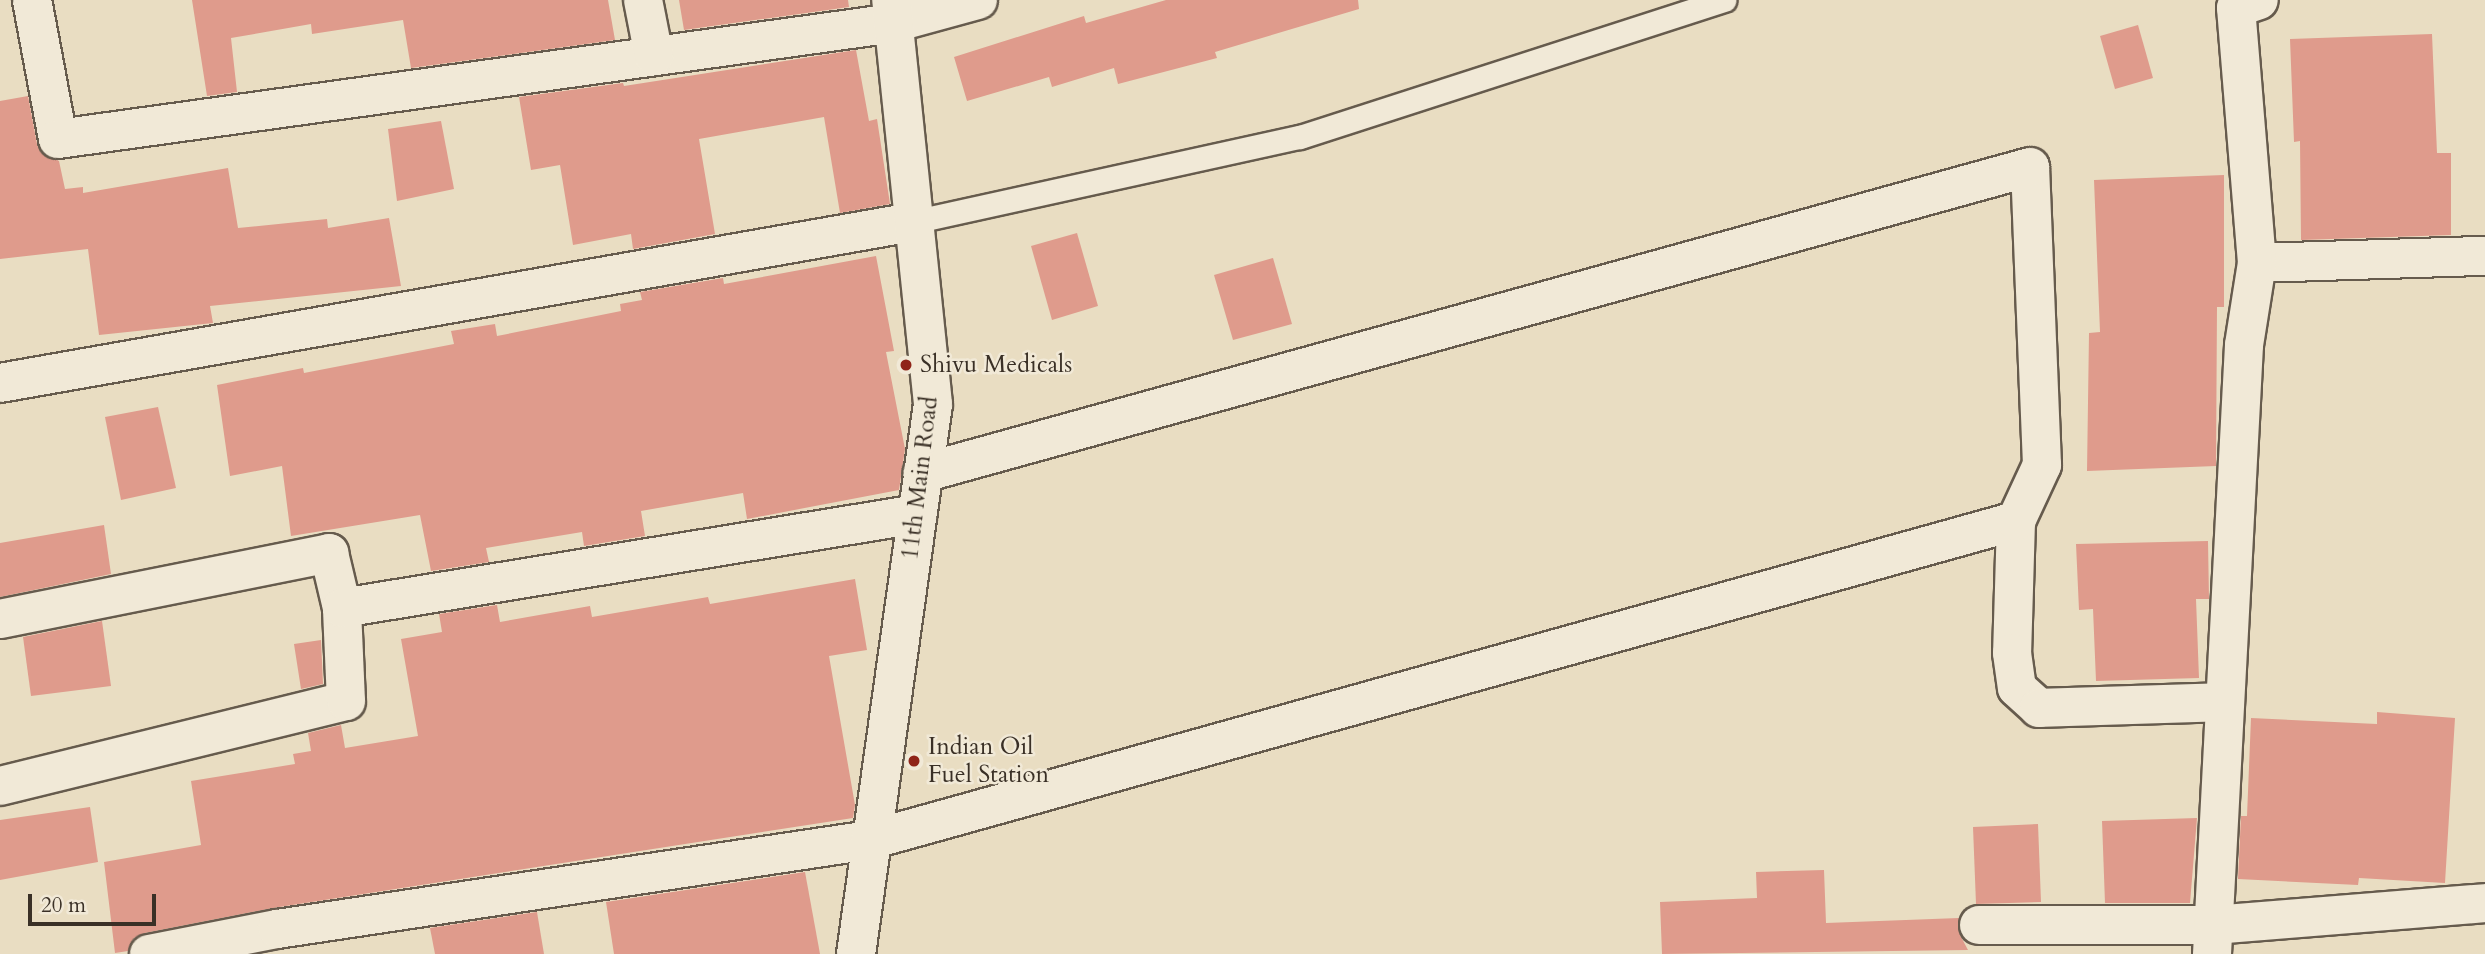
<!DOCTYPE html>
<html>
<head>
<meta charset="utf-8">
<style>
  body { margin:0 }
  #map { position:relative; width:2485px; height:954px; overflow:hidden; background:#e9ddc2; font-family:Cardo,serif }
  div>[style] { position:absolute }
  .building>* { inset:0; background:#df9b8c }
  .roads { filter:drop-shadow(2px 0 #665b4d) drop-shadow(-2px 0 #665b4d) drop-shadow(0 2px #665b4d) drop-shadow(0 -2px #665b4d) }
  .lane>* { height:23px; margin:-11.5px; padding:0 11.5px; transform-origin:11.5px; border-radius:11.5px; background:#f1e9d7 }
  .street>* { height:38px; margin:-19px; padding:0 19px; transform-origin:19px; border-radius:19px; background:#f1e9d7 }
  .secondary>* { height:38px; margin:-19px; padding:0 19px; transform-origin:19px; border-radius:19px; background:#f1e9d7 }
  .dots>* { width:19px; height:19px; translate:-50% -50%; box-sizing:border-box; border:4px solid #f1e9d7; border-radius:50% }
  span { translate:-50% -50%; white-space:nowrap; text-align:center; line-height:1.15; -webkit-text-stroke:5px #f1e9d7; paint-order:stroke }
  .poi-label { font-size:24px; color:#3a3026 }
  .left { translate:0 -50%; text-align:left }
  .street-label { font-size:24px; color:#3a3026 }
  .scale { position:absolute; left:28px; top:894px; width:128px; height:32px; box-sizing:border-box; border:4px solid #3a3026; border-top:0; padding-left:9px; font-size:21px; line-height:24px; white-space:nowrap; color:#3a3026; -webkit-text-stroke:5px #f1e9d7; paint-order:stroke }
</style>
</head>
<body>
<div id="map">
  <div class="building">
    <i style="clip-path:polygon(192px 0,608px 0,615px 40px,411px 68px,403px 20px,312px 34px,311px 24px,231px 38px,237px 92px,207px 96px)"></i>
    <i style="clip-path:polygon(679px 0,848px 0,849px 7px,684px 30px)"></i>
    <i style="clip-path:polygon(1166px 0,1358px 0,1359px 9px,1215px 52px,1217px 58px,1118px 84px,1114px 68px,1052px 87px,1049px 77px,967px 101px,954px 57px,1084px 16px,1086px 23px)"></i>
    <i style="clip-path:polygon(2138px 25px,2153px 78px,2115px 89px,2100px 36px)"></i>
    <i style="clip-path:polygon(2432px 34px,2437px 153px,2451px 153px,2451px 235px,2301px 240px,2300px 141px,2294px 142px,2290px 39px)"></i>
    <i style="clip-path:polygon(856px 50px,869px 121px,877px 119px,890px 204px,840px 213px,824px 117px,699px 139px,715px 234px,633px 249px,631px 234px,573px 245px,560px 165px,531px 170px,519px 97px,623px 83px,624px 86px)"></i>
    <i style="clip-path:polygon(28px 96px,37px 144px,42px 153px,59px 161px,65px 189px,83px 187px,83px 193px,228px 168px,238px 228px,327px 219px,328px 228px,389px 218px,401px 286px,210px 306px,213px 323px,99px 335px,88px 249px,0 259px,0 101px)"></i>
    <i style="clip-path:polygon(441px 121px,454px 189px,397px 201px,388px 129px)"></i>
    <i style="clip-path:polygon(2224px 175px,2224px 307px,2217px 307px,2216px 466px,2087px 471px,2089px 333px,2100px 332px,2094px 180px)"></i>
    <i style="clip-path:polygon(1077px 233px,1098px 306px,1052px 320px,1031px 246px)"></i>
    <i style="clip-path:polygon(876px 256px,894px 351px,886px 352px,905px 449px,899px 490px,747px 519px,743px 493px,641px 511px,645px 536px,584px 546px,582px 532px,486px 548px,489px 562px,431px 571px,420px 515px,291px 536px,282px 466px,230px 476px,217px 385px,303px 368px,304px 373px,454px 344px,451px 331px,495px 324px,497px 336px,621px 311px,620px 304px,642px 300px,640px 292px,723px 278px,724px 284px)"></i>
    <i style="clip-path:polygon(1273px 258px,1292px 324px,1233px 340px,1214px 275px)"></i>
    <i style="clip-path:polygon(158px 407px,176px 488px,121px 500px,105px 417px)"></i>
    <i style="clip-path:polygon(104px 525px,111px 574px,0 597px,0 543px)"></i>
    <i style="clip-path:polygon(2208px 541px,2209px 599px,2196px 599px,2199px 678px,2096px 681px,2093px 609px,2079px 610px,2076px 544px)"></i>
    <i style="clip-path:polygon(855px 579px,867px 650px,829px 656px,855px 805px,853px 818px,273px 908px,145px 933px,134px 938px,128px 951px,115px 953px,104px 862px,201px 845px,191px 781px,295px 764px,293px 754px,311px 751px,308px 733px,341px 725px,345px 748px,418px 736px,401px 639px,442px 632px,439px 614px,497px 605px,500px 622px,590px 606px,592px 617px,708px 597px,710px 604px)"></i>
    <i style="clip-path:polygon(102px 621px,111px 686px,31px 696px,23px 637px)"></i>
    <i style="clip-path:polygon(321px 640px,323px 684px,301px 689px,294px 644px)"></i>
    <i style="clip-path:polygon(2377px 712px,2455px 718px,2445px 883px,2359px 878px,2358px 885px,2238px 879px,2241px 816px,2247px 816px,2251px 718px,2377px 724px)"></i>
    <i style="clip-path:polygon(90px 807px,98px 862px,0 880px,0 820px)"></i>
    <i style="clip-path:polygon(2197px 818px,2190px 903px,2105px 903px,2102px 821px)"></i>
    <i style="clip-path:polygon(2038px 824px,2041px 902px,1976px 904px,1973px 827px)"></i>
    <i style="clip-path:polygon(1824px 870px,1826px 923px,1959px 918px,1960px 935px,1968px 950px,1662px 954px,1660px 902px,1757px 898px,1756px 872px)"></i>
    <i style="clip-path:polygon(805px 872px,820px 954px,614px 954px,606px 902px)"></i>
    <i style="clip-path:polygon(537px 912px,544px 954px,435px 954px,430px 928px)"></i>
  </div>
  <div class="roads">
    <div class="lane">
      <i style="left:912px;top:222px;width:397px;rotate:-12.4deg"></i>
      <i style="left:1300px;top:137px;width:446px;rotate:-17.9deg"></i>
    </div>
    <div class="street">
      <i style="left:32px;top:0;width:141px;rotate:79.4deg"></i>
      <i style="left:58px;top:139px;width:844px;rotate:-7.9deg"></i>
      <i style="left:894px;top:23px;width:87px;rotate:-15.3deg"></i>
      <i style="left:643px;top:0;width:57px;rotate:78.9deg"></i>
      <i style="left:2257px;top:263px;width:228px;rotate:-1.8deg"></i>
      <i style="left:0;top:383px;width:926px;rotate:-10.01deg"></i>
      <i style="left:2016px;top:521px;width:132px;rotate:91.7deg"></i>
      <i style="left:2012px;top:653px;width:35px;rotate:82deg"></i>
      <i style="left:2017px;top:688px;width:30px;rotate:42deg"></i>
      <i style="left:2039px;top:708px;width:186px;rotate:-1.8deg"></i>
      <i style="left:0;top:619px;width:336px;rotate:-11.3deg"></i>
      <i style="left:329px;top:553px;width:57px;rotate:76.7deg"></i>
      <i style="left:0;top:786px;width:356px;rotate:-13.8deg"></i>
      <i style="left:346px;top:701px;width:93px;rotate:-92.5deg"></i>
      <i style="left:342px;top:608px;width:583px;rotate:-9.28deg"></i>
      <i style="left:1979px;top:925px;width:234px"></i>
      <i style="left:2213px;top:925px;width:273px;rotate:-4.6deg"></i>
      <i style="left:149px;top:954px;width:130px;rotate:-11.1deg"></i>
      <i style="left:277px;top:929px;width:600px;rotate:-8.54deg"></i>
      <i style="left:870px;top:840px;width:1190px;rotate:-15.56deg"></i>
      <i style="left:2016px;top:521px;width:62px;rotate:-65.1deg"></i>
      <i style="left:2042px;top:465px;width:298px;rotate:-92.3deg"></i>
      <i style="left:2030px;top:167px;width:1149px;rotate:164.55deg"></i>
      <i style="left:2212px;top:954px;width:610px;rotate:-86.99deg"></i>
      <i style="left:2244px;top:345px;width:83px;rotate:-81deg"></i>
      <i style="left:2257px;top:263px;width:256px;rotate:-94.7deg"></i>
      <i style="left:2236px;top:8px;width:24px;rotate:-19deg"></i>
    </div>
    <div class="secondary">
      <i style="left:856px;top:954px;width:555px;rotate:-82.03deg"></i>
      <i style="left:933px;top:404px;width:406px;rotate:-95.9deg"></i>
    </div>
  </div>
  <div class="dots">
    <i style="left:906px;top:365px;background:#8f2418"></i>
    <i style="left:914px;top:761px;background:#8f2418"></i>
  </div>
  <div class="poi-label">
    <span class="left" style="left:920px;top:365px">Shivu Medicals</span>
    <span class="left" style="left:928px;top:761px">Indian Oil<br>Fuel Station</span>
  </div>
  <div class="street-label">
    <span style="left:920px;top:478px;rotate:-83deg">11th Main Road</span>
  </div>
  <div class="scale">20 m</div>
</div>
</body>
</html>
